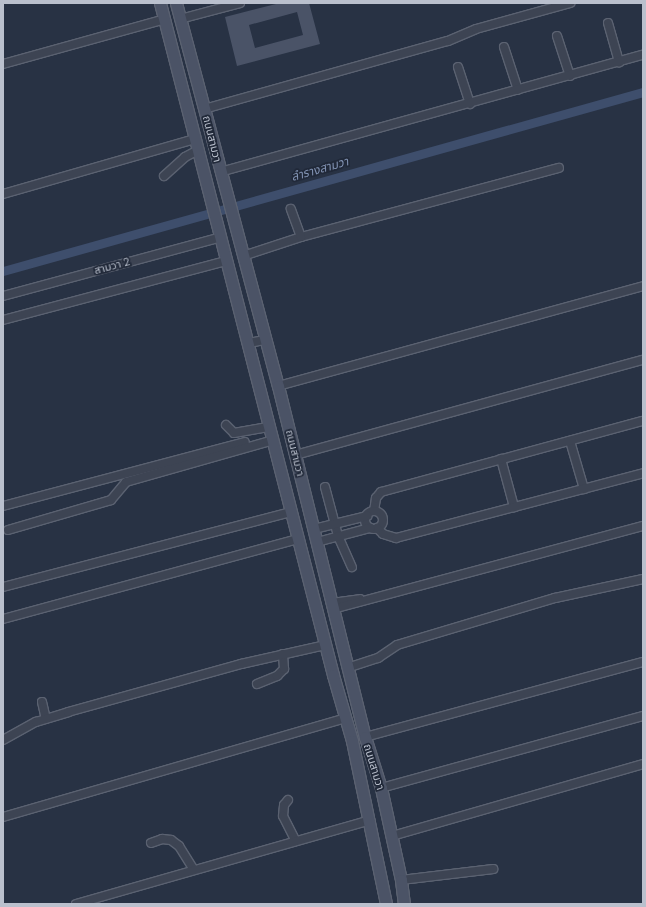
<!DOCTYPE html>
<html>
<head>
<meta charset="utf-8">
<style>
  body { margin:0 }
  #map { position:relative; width:646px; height:907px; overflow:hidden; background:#283244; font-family:"DM Sans","Noto Sans Thai",sans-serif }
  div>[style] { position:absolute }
  .canal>* { height:9px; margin:-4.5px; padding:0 4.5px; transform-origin:4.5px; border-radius:4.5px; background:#3e4e6c }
  .building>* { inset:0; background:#4a5367 }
  .roads { filter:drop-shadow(1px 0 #5b6271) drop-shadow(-1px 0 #5b6271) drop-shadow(0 1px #5b6271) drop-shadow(0 -1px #5b6271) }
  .street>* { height:8px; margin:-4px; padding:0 4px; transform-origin:4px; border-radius:4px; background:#3d4453 }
  .street>.ring { margin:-4px; padding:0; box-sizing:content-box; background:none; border:8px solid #3d4453; border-radius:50% }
  .secondary>* { height:11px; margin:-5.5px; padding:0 5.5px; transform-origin:5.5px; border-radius:5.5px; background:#4b5366 }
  span { translate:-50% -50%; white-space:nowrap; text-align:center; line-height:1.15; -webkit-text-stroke:3.5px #212939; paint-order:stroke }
  .street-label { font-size:11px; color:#bac0cd }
  .water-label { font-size:12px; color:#8293b3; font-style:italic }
  .frame { position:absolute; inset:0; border:4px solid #bac0cd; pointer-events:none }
</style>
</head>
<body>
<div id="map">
  <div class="canal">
    <i style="left:3px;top:271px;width:665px;rotate:-15.63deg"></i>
  </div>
  <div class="building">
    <i style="clip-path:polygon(evenodd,280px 3px,309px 3px,320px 44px,237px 66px,225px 17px,280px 3px,297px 12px,303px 35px,255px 48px,249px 25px,297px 12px)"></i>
  </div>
  <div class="roads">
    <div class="street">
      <i style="left:180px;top:19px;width:62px;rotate:-14.9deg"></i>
      <i style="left:608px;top:23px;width:41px;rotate:74.2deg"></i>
      <i style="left:557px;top:36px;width:42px;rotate:72deg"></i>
      <i style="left:504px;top:47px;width:45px;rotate:72deg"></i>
      <i style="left:3px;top:64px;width:168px;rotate:-15.5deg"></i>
      <i style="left:458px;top:67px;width:39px;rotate:72deg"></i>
      <i style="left:204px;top:109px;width:253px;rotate:-15.6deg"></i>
      <i style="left:448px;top:41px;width:30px;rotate:-23deg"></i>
      <i style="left:476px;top:29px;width:98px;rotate:-15.5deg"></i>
      <i style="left:220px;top:172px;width:439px;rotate:-15.5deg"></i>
      <i style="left:164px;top:176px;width:28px;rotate:-42deg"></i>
      <i style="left:185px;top:157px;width:15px;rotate:-28deg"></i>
      <i style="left:3px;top:194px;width:200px;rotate:-16deg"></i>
      <i style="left:301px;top:237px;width:267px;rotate:-15deg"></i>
      <i style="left:243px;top:256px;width:61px;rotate:-18.1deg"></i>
      <i style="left:301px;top:237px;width:30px;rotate:-110deg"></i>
      <i style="left:3px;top:296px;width:226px;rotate:-15.1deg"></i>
      <i style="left:3px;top:320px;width:232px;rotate:-14.8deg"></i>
      <i style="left:249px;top:343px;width:15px;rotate:-11deg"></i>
      <i style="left:278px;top:386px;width:378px;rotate:-15.3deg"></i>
      <i style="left:226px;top:425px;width:11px;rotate:45deg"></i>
      <i style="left:234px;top:433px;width:36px;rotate:-10deg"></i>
      <i style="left:570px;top:441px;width:50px;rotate:73.7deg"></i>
      <i style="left:295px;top:455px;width:361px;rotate:-15.3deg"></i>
      <i style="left:501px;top:459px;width:50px;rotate:74.8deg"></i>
      <i style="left:325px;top:487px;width:51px;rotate:75.1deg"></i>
      <i style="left:338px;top:536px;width:34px;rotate:66deg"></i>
      <i style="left:3px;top:506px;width:250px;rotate:-14.8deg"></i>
      <i style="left:374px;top:511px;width:13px;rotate:-81deg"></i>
      <i style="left:376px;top:498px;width:8px;rotate:-50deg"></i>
      <i style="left:381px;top:492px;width:271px;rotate:-15.2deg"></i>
      <i class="ring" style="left:365px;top:511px;width:10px;height:10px"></i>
      <i style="left:377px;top:528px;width:8px;rotate:45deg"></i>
      <i style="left:383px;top:534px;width:14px;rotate:17deg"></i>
      <i style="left:396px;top:538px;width:255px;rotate:-14.7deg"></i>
      <i style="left:314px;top:529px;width:55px;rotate:-13.8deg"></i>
      <i style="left:8px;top:530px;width:107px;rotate:-16.2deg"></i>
      <i style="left:111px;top:500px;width:23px;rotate:-50deg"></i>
      <i style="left:126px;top:482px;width:153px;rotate:-15.9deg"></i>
      <i style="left:317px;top:542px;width:55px;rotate:-14.8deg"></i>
      <i style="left:3px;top:587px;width:298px;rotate:-14.6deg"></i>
      <i style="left:332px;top:603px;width:28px;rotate:-8deg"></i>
      <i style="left:333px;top:609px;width:321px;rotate:-15deg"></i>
      <i style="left:3px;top:619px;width:306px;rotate:-15.2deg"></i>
      <i style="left:347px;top:668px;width:33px;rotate:-18deg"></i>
      <i style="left:378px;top:658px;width:23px;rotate:-34deg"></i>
      <i style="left:397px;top:645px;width:165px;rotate:-16.6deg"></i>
      <i style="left:555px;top:598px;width:90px;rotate:-12.2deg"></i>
      <i style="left:257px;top:684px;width:22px;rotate:-22deg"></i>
      <i style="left:277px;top:676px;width:10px;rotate:-45deg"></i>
      <i style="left:284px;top:669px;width:15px;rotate:-94deg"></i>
      <i style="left:42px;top:702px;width:17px;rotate:77deg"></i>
      <i style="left:365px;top:737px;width:288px;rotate:-15.1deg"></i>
      <i style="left:3px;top:740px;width:38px;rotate:-29deg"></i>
      <i style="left:36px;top:722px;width:34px;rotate:-17deg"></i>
      <i style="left:68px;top:712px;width:180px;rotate:-15.5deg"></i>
      <i style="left:241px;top:664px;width:86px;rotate:-12.7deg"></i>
      <i style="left:381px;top:788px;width:272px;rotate:-15.4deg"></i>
      <i style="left:288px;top:800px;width:6px;rotate:129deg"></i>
      <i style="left:284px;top:805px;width:11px;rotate:95deg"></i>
      <i style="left:283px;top:816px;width:28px;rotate:63deg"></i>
      <i style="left:3px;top:817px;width:357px;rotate:-16.1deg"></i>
      <i style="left:392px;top:836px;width:261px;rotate:-16deg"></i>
      <i style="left:151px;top:843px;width:12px;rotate:-20deg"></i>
      <i style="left:162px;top:839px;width:9px;rotate:6deg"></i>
      <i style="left:171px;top:840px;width:10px;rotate:37deg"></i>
      <i style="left:179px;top:846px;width:28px;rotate:58deg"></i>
      <i style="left:401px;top:880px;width:93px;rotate:-6.8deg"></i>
      <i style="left:76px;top:904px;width:306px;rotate:-15.9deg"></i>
    </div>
    <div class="secondary">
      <i style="left:160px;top:3px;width:694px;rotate:75.56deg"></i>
      <i style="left:333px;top:675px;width:69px;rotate:73.9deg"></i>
      <i style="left:352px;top:741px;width:167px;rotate:78.2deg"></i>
      <i style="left:176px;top:3px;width:396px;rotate:75.1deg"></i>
      <i style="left:278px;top:386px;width:362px;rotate:76.1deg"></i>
      <i style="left:365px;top:737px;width:53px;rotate:72.6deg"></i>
      <i style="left:381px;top:788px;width:94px;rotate:77.7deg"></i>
      <i style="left:401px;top:880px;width:24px;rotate:83deg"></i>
    </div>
  </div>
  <div class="street-label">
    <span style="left:212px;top:139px;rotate:76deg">ถนนสามวา</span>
    <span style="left:112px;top:266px;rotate:-15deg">สามวา 2</span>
    <span style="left:295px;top:453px;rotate:76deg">ถนนสามวา</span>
    <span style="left:374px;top:767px;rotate:73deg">ถนนสามวา</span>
  </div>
  <div class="water-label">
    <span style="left:320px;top:170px;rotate:-16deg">ลำรางสามวา</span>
  </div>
  <div class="frame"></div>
</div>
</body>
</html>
